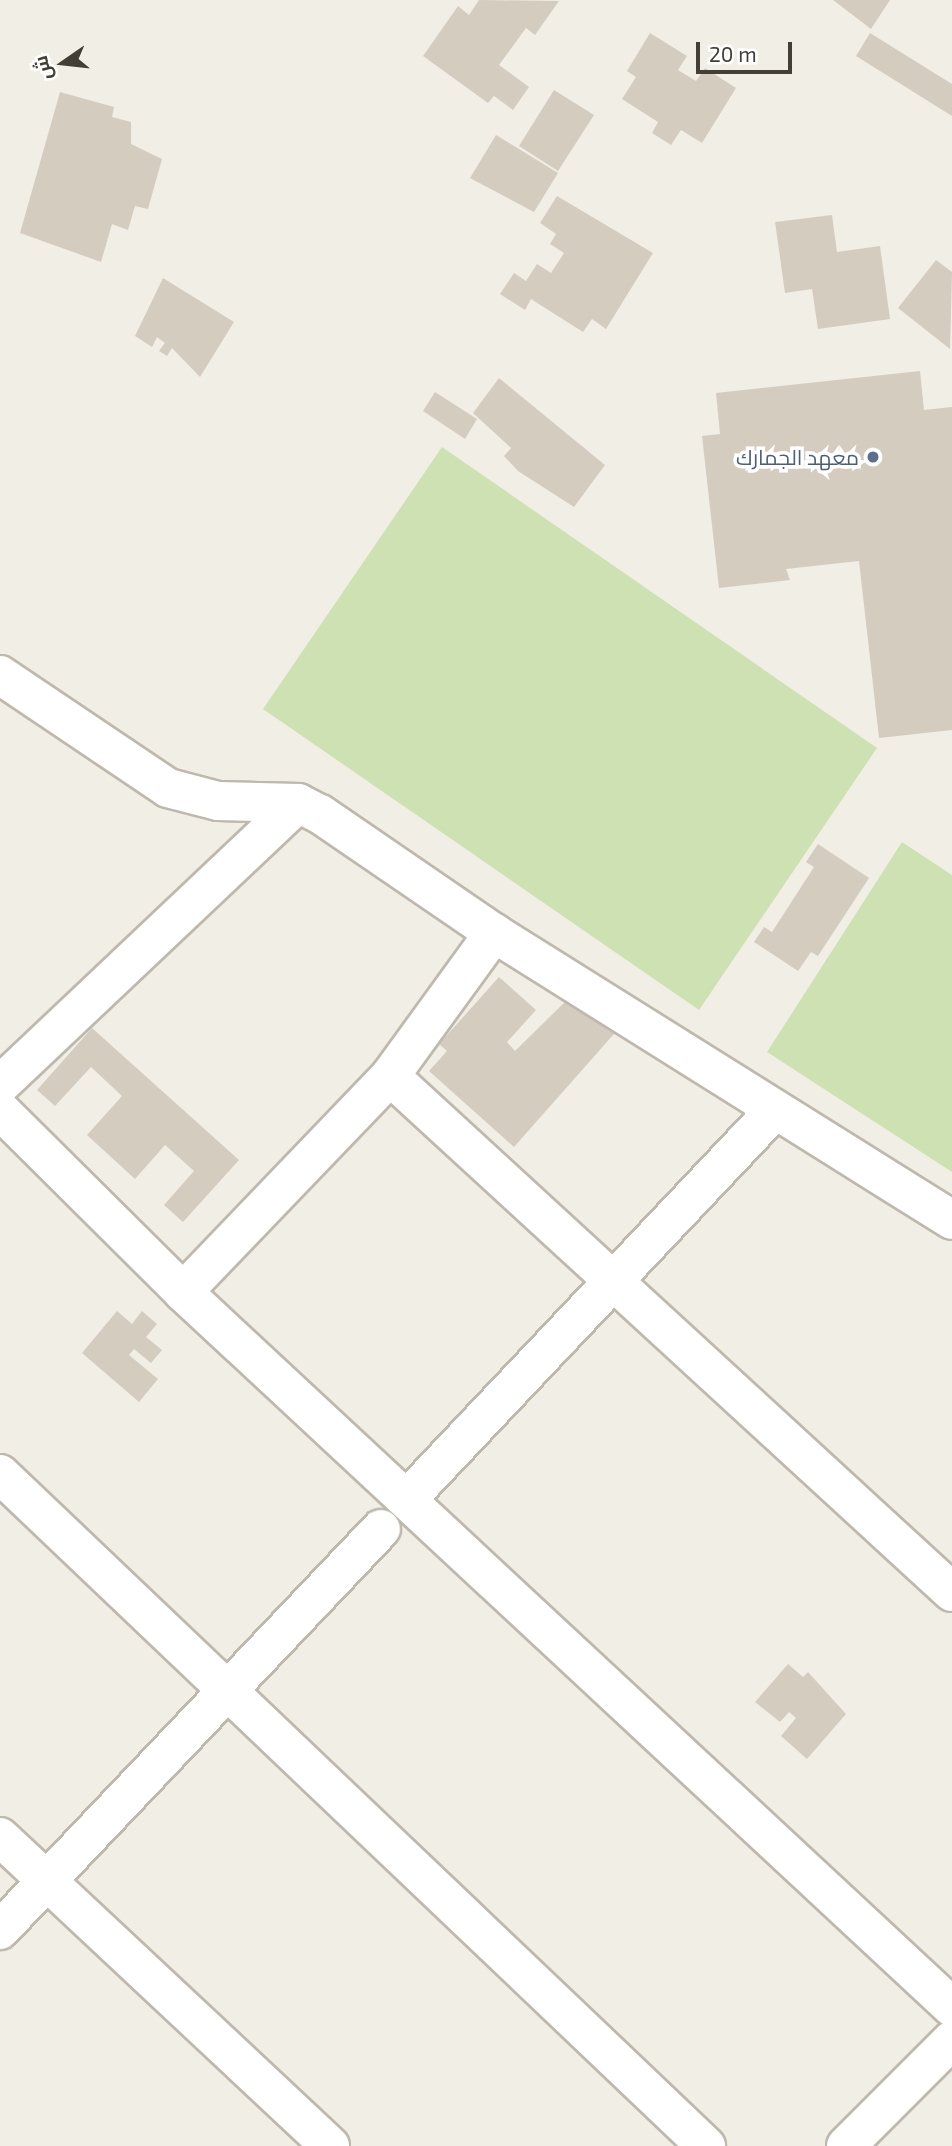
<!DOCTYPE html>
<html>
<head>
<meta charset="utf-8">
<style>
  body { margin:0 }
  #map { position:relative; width:952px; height:2146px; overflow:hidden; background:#f1eee6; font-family:"Exo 2",Cairo,sans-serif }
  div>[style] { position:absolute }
  .green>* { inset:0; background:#cde1b3 }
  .building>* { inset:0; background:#d5ccc0 }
  .roads { filter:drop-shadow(2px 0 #bfb8ad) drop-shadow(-2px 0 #bfb8ad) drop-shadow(0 2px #bfb8ad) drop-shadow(0 -2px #bfb8ad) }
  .minor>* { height:38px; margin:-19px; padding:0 19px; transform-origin:19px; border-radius:19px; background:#fff }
  .dots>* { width:19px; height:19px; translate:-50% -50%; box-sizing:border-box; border:4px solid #fff; border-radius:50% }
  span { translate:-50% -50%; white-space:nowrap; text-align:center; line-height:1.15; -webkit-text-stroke:7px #fff; paint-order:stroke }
  .service-label { font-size:21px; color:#4e5e75 }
  .right { translate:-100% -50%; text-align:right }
  .north { position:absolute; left:28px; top:28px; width:70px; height:70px; -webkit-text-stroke:5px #fff; paint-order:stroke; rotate:256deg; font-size:19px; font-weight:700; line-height:28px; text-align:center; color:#433e36 }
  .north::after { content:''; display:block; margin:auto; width:24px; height:32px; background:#433e36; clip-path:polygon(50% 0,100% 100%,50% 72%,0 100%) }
  .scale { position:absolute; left:696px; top:42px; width:96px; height:32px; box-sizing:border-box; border:4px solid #433e36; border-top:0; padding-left:9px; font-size:21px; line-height:24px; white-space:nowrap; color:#433e36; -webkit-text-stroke:5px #fff; paint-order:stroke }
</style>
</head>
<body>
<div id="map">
  <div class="green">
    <i style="clip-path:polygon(442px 447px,877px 748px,699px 1010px,263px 709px)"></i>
    <i style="clip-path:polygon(902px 842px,952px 875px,952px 1172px,767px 1052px)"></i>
  </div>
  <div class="building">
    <i style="clip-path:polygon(479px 0,559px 1px,535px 35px,526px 28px,499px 65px,529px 87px,513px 110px,494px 96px,488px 103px,423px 56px,458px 6px,469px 15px)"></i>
    <i style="clip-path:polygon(833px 0,890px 0,871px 29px)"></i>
    <i style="clip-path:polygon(650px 33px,687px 56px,678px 70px,696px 81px,705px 68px,736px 88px,702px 143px,681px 130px,671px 145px,652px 133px,658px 122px,622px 99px,636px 77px,627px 71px)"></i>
    <i style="clip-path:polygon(870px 33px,952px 84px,952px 116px,856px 56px)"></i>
    <i style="clip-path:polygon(554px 90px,594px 115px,558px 171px,519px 146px)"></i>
    <i style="clip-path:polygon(60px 92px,114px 107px,112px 117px,131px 122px,131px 144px,162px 159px,148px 209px,135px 206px,128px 230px,112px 224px,101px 262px,20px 233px)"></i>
    <i style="clip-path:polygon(496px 135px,558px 173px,534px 212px,470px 178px)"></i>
    <i style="clip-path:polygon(557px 196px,653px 253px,606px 329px,592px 319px,583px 332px,531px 299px,525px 310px,500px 294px,514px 273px,526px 281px,537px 264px,551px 273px,564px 253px,550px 244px,556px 234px,540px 223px)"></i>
    <i style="clip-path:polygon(832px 215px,837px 252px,880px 246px,890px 319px,818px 329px,812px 289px,785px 293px,775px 222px)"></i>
    <i style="clip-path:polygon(936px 260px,952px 272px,950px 349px,898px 308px)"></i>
    <i style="clip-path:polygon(163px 278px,234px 322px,200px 377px,172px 348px,167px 356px,159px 351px,165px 343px,157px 337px,152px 347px,135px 336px)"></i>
    <i style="clip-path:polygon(920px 371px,924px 410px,952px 407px,952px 730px,879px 738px,859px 561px,786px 569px,790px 580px,719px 588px,702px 436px,720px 434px,716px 393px)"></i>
    <i style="clip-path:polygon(499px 378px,605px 465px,574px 507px,518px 471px,504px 456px,511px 448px,473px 413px)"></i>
    <i style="clip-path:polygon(435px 392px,477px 419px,465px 439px,423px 411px)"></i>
    <i style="clip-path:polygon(818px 844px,869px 878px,818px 956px,811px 952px,798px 971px,754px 942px,764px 927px,772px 932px,814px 867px,806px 862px)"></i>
    <i style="clip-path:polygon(499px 977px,536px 1010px,507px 1042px,515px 1051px,572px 995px,621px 1026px,514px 1147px,429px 1071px,447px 1051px,439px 1044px)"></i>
    <i style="clip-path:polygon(92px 1028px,239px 1160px,183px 1222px,164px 1205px,194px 1171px,165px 1145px,135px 1179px,87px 1135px,122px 1096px,91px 1067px,55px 1106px,37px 1090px)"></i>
    <i style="clip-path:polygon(117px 1311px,132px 1324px,142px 1311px,157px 1324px,146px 1337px,162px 1350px,151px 1363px,134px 1349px,129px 1355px,158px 1379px,139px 1402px,82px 1353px)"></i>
    <i style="clip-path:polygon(788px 1664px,803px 1677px,808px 1672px,846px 1714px,807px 1759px,781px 1736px,796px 1718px,789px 1712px,780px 1722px,755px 1702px)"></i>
  </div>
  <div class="roads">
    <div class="minor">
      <i style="left:0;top:675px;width:202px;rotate:33.9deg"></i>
      <i style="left:168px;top:788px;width:52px;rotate:14.6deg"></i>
      <i style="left:218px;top:801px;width:80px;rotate:1.4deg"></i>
      <i style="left:298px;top:803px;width:25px;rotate:27deg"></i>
      <i style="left:320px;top:814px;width:211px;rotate:34.4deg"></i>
      <i style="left:494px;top:933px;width:540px;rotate:32.07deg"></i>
      <i style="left:390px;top:1076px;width:763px;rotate:42.56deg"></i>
      <i style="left:0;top:1085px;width:410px;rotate:-43.4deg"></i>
      <i style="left:0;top:1110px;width:258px;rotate:44.8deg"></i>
      <i style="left:183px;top:1292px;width:1050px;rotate:42.92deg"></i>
      <i style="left:183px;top:1292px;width:299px;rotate:-46.2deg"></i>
      <i style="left:390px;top:1076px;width:177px;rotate:-54deg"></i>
      <i style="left:0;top:1474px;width:975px;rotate:43.59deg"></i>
      <i style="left:409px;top:1497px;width:531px;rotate:-46.6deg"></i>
      <i style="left:0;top:1837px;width:452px;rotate:43.1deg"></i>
      <i style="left:0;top:1930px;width:553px;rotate:-46.47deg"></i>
      <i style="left:846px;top:2146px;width:150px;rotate:-45deg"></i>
    </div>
  </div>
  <div class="dots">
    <i style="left:873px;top:457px;background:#5c6f8a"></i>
  </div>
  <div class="service-label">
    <span class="right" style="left:859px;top:457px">معهد الجمارك</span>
  </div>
  <div class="north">ش</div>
  <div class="scale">20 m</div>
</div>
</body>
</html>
